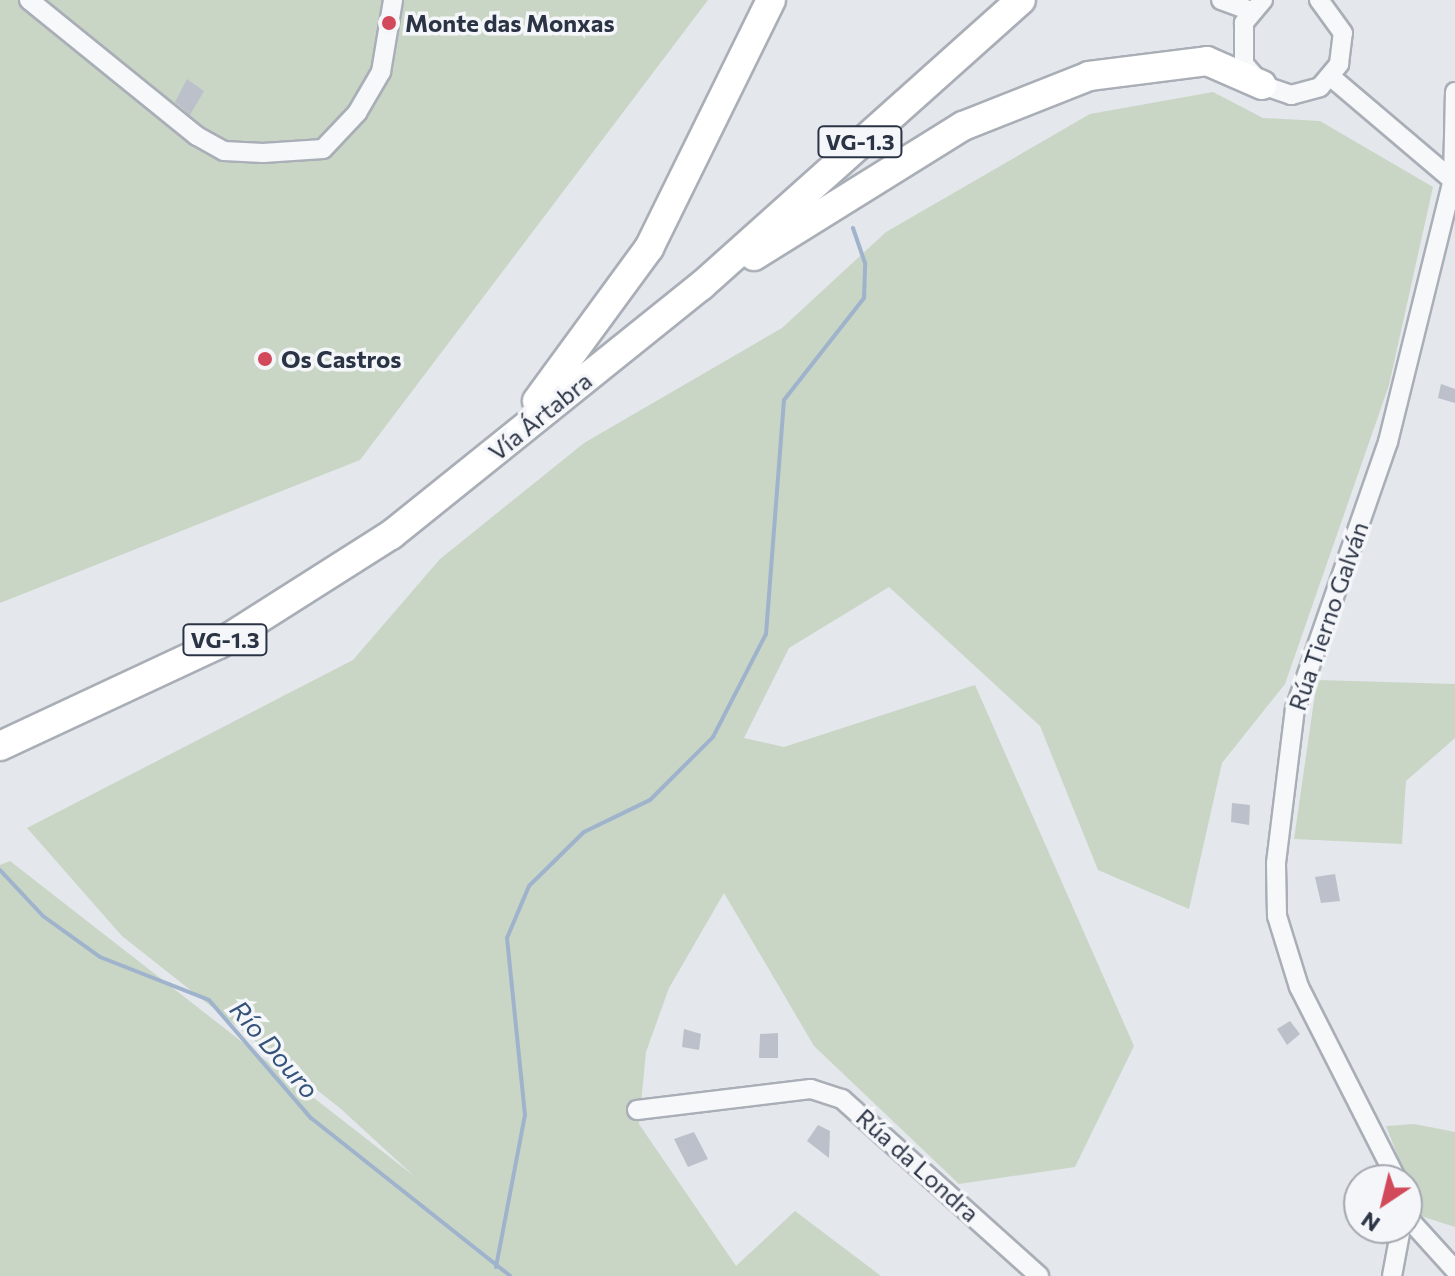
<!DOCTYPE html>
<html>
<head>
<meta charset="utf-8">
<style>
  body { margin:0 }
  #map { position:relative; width:1455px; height:1276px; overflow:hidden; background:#e4e7ec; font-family:Commissioner,sans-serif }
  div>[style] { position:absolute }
  .green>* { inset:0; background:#c9d6c5 }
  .stream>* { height:4px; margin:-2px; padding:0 2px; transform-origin:2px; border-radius:2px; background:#9fb4cc }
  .building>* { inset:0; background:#bbc0ca }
  .roads { filter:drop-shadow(2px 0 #a9aeb7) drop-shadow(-2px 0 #a9aeb7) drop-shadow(0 2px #a9aeb7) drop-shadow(0 -2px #a9aeb7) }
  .minor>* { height:18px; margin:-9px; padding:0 9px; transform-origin:9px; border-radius:9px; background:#f7f8fa }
  .highway>* { height:28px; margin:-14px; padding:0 14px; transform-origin:14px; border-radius:14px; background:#fff }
  .dots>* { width:22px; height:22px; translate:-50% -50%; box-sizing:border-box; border:4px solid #f4f6f9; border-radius:50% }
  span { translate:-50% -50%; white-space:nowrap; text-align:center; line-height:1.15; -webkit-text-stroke:7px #f4f6f9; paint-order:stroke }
  .shield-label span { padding:2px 6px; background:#f4f6f9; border:2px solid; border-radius:6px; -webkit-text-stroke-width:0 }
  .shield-label { font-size:22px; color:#2b3445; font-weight:700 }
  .poi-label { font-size:24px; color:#2b3445; font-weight:700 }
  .left { translate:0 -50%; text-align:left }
  .street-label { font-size:24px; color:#2b3445 }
  .water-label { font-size:26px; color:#34527a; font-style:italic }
  .north { position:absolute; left:1343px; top:1164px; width:80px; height:80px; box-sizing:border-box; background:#f4f6f9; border:2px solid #a4a8b1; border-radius:50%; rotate:215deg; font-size:22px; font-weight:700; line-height:32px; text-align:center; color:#2b3445 }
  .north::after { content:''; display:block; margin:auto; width:28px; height:36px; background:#d1495b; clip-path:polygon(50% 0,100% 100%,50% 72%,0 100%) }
</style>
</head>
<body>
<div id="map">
  <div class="green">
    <i style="clip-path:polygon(0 0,708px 0,360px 460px,0 603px)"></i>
    <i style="clip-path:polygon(1213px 92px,1263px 118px,1320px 121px,1433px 187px,1389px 385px,1285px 684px,1222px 763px,1189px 909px,1098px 870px,1040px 726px,889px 587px,789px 648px,744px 738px,784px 747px,975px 685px,1134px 1046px,1075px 1167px,959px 1184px,814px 1046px,724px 893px,669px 988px,646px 1052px,639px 1124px,736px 1266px,795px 1211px,881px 1276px,0 1276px,0 865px,10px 861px,414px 1176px,341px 1109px,122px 936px,27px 828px,353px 660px,440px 559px,584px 443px,782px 328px,886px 232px,1090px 114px)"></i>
    <i style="clip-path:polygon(1317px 680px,1455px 684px,1455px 738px,1406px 781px,1402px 844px,1294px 839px)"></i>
    <i style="clip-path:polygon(1414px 1124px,1455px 1132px,1455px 1227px,1421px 1216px,1386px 1126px)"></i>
  </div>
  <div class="stream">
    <i style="left:0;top:870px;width:63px;rotate:46.9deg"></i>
    <i style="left:43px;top:916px;width:70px;rotate:35.7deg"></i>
    <i style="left:100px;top:957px;width:117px;rotate:21.5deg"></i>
    <i style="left:209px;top:1000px;width:156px;rotate:49.2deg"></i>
    <i style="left:311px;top:1118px;width:254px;rotate:38.4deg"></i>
    <i style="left:496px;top:1267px;width:155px;rotate:-79.2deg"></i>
    <i style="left:525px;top:1115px;width:178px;rotate:-95.8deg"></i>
    <i style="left:507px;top:938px;width:56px;rotate:-67.1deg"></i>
    <i style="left:529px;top:886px;width:77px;rotate:-44.5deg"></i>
    <i style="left:584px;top:832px;width:73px;rotate:-25.9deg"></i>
    <i style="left:650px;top:800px;width:89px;rotate:-45deg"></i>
    <i style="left:713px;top:737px;width:116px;rotate:-62.8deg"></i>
    <i style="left:766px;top:634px;width:235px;rotate:-85.6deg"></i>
    <i style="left:784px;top:400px;width:130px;rotate:-51.9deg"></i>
    <i style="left:864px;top:298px;width:35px;rotate:-88deg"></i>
    <i style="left:865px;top:263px;width:37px;rotate:-109deg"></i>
  </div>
  <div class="building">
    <i style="clip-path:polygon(187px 79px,204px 91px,190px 115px,175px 102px)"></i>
    <i style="clip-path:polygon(1441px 384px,1455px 389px,1455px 403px,1438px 398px)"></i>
    <i style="clip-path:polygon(1232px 803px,1250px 805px,1249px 825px,1231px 822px)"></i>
    <i style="clip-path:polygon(1335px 874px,1340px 901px,1321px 903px,1315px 877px)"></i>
    <i style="clip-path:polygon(1290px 1021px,1300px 1034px,1287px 1045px,1277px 1029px)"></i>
    <i style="clip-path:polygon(684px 1029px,701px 1034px,699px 1050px,682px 1047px)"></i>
    <i style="clip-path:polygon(778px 1033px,778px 1058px,759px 1058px,760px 1034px)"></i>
    <i style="clip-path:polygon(818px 1125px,830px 1131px,829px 1158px,807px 1141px)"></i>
    <i style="clip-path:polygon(694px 1132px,708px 1159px,688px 1167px,674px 1139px)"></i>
  </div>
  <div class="roads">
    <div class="minor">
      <i style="left:29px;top:0;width:216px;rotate:39deg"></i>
      <i style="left:197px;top:136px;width:31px;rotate:29deg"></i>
      <i style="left:224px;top:151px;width:39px;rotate:3deg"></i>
      <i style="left:263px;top:153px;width:60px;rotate:-3.8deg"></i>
      <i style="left:323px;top:149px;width:50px;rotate:-46.6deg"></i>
      <i style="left:357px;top:113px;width:48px;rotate:-59.7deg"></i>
      <i style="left:381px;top:72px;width:73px;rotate:-80.5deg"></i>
      <i style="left:1221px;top:0;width:32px;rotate:20deg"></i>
      <i style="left:1263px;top:0;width:30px;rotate:130deg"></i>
      <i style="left:1244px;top:23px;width:41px;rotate:90deg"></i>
      <i style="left:1244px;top:64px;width:28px;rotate:49deg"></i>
      <i style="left:1262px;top:85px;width:31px;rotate:19deg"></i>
      <i style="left:1291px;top:95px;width:30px;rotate:-15deg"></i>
      <i style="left:1320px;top:87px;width:30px;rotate:-50deg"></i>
      <i style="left:1339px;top:64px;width:31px;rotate:-83deg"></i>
      <i style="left:1343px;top:33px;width:41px;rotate:-126deg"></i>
      <i style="left:1331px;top:77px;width:162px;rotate:40.3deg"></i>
      <i style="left:637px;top:1110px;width:175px;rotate:-6.9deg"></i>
      <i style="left:811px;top:1089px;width:33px;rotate:18deg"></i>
      <i style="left:842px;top:1099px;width:265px;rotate:41.9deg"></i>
      <i style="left:1397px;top:1180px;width:216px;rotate:-116.9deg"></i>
      <i style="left:1299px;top:987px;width:74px;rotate:-107.2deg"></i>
      <i style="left:1277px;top:916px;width:53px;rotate:-91.1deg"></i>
      <i style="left:1276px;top:863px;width:155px;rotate:-83deg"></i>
      <i style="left:1295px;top:709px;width:283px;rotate:-70.8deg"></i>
      <i style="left:1388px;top:442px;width:270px;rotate:-76.1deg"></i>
      <i style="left:1453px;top:180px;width:88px;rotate:-88.7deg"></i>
      <i style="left:1407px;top:1217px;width:72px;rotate:47.8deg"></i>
      <i style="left:1392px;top:1276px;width:49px;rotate:-79.4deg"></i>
    </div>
    <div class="highway">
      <i style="left:754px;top:256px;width:246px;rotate:-31.9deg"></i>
      <i style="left:963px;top:126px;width:136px;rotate:-21.6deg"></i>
      <i style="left:1089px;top:76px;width:119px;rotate:-7.2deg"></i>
      <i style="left:1207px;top:61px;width:60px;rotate:23.6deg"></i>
      <i style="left:537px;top:401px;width:190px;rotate:-53.8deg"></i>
      <i style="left:649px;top:248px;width:276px;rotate:-63.8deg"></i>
      <i style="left:0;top:746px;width:242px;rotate:-25deg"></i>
      <i style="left:219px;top:644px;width:204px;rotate:-32.4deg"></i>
      <i style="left:391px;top:535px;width:398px;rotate:-38.8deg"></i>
      <i style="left:701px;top:286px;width:429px;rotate:-41.8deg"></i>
    </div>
  </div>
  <div class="dots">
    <i style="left:389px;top:23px;background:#d1495b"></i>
    <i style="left:265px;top:359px;background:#d1495b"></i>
  </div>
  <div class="shield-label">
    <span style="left:860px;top:142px">VG-1.3</span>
    <span style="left:225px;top:640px">VG-1.3</span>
  </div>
  <div class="poi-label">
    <span class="left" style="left:405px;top:23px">Monte das Monxas</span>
    <span class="left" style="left:281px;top:359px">Os Castros</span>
  </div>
  <div class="street-label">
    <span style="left:540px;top:416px;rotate:-39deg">Vía Ártabra</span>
    <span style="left:1328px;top:616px;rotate:-71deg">Rúa Tierno Galván</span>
    <span style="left:918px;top:1165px;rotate:42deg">Rúa da Londra</span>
  </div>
  <div class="water-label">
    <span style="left:275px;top:1049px;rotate:49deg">Río Douro</span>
  </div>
  <div class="north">N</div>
</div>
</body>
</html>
